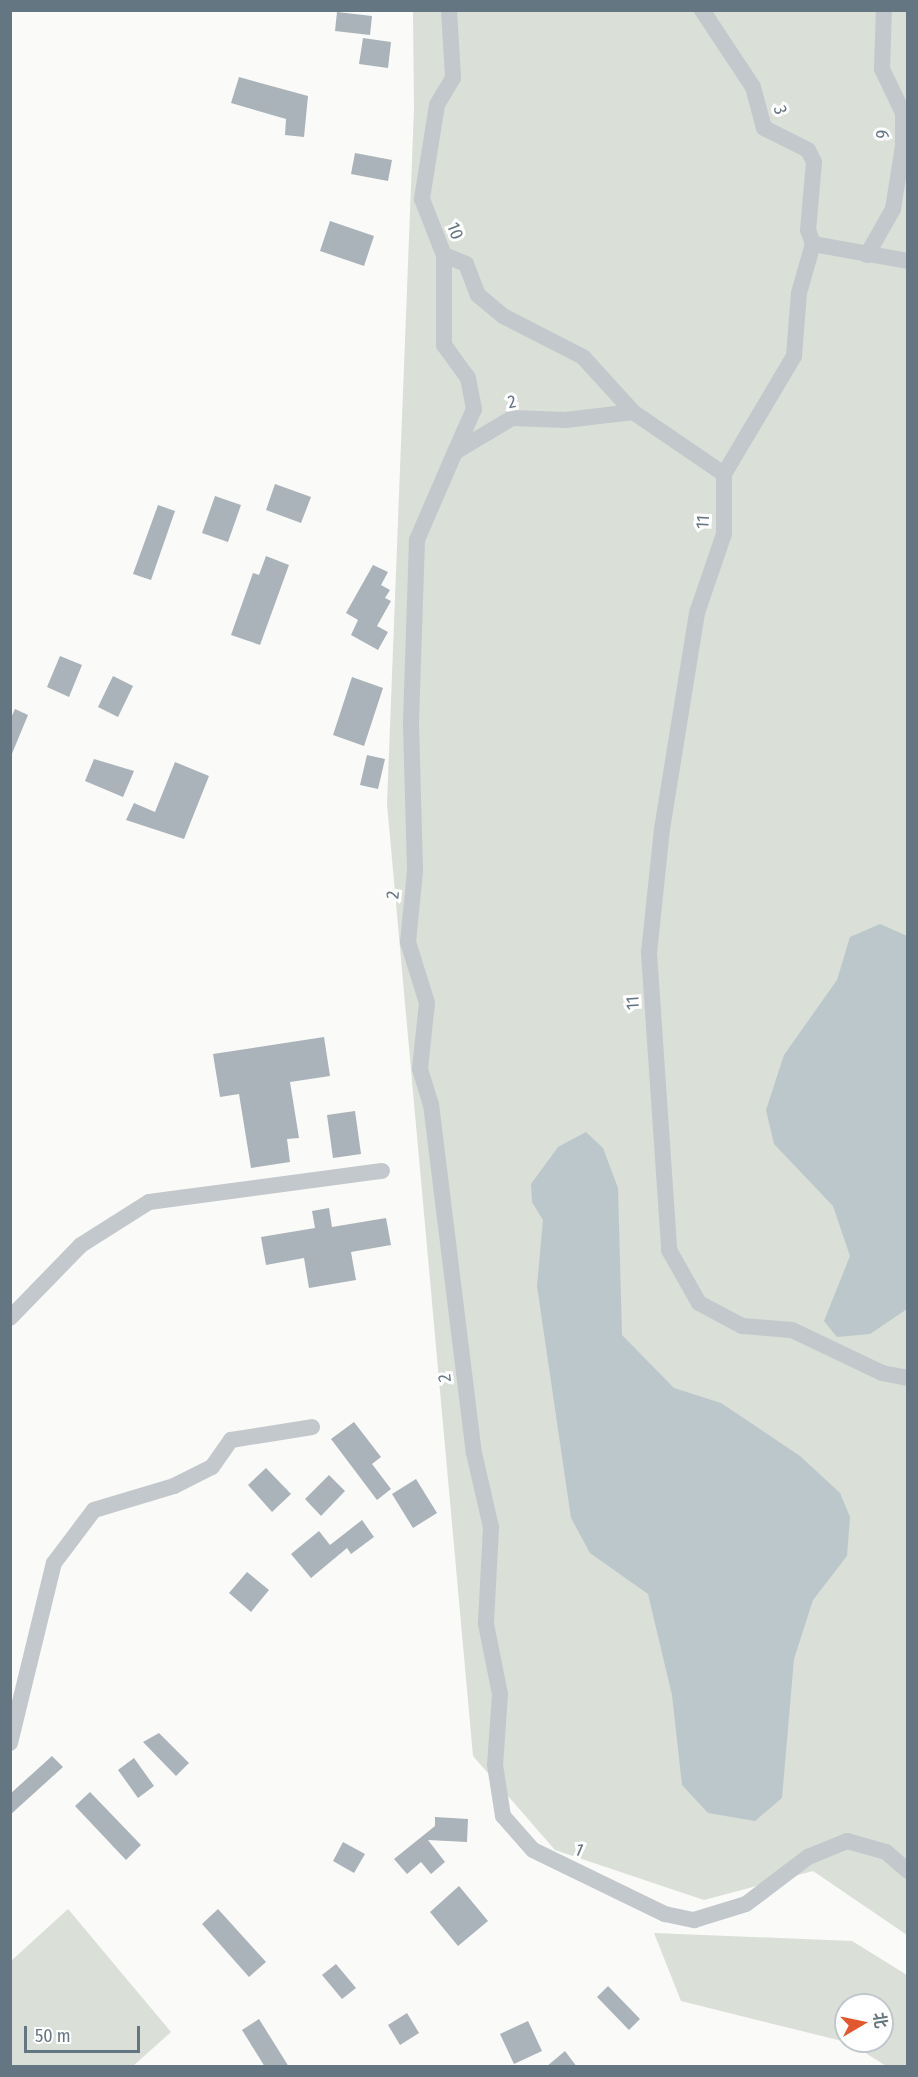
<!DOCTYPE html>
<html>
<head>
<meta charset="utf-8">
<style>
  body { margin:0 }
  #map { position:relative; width:918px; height:2077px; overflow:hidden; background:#fafaf8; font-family:"Fira Sans Condensed","Noto Sans SC",sans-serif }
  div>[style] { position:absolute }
  .green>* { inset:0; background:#dadfd7 }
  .water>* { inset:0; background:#bbc7cb }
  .building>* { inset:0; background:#aab3b9 }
  .minor>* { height:16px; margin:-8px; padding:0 8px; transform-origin:8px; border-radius:8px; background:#c3c8cc }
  span { translate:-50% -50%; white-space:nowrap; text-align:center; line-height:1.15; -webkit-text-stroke:6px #fff; paint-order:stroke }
  .street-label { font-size:18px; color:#657683 }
  .frame { position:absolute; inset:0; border:12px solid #657683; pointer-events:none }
  .north { position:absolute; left:834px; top:1993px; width:60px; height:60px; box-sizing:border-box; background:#fff; border:2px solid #c1c8cd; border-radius:50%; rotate:81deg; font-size:16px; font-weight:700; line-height:24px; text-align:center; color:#657683 }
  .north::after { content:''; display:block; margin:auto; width:21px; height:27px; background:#e4572e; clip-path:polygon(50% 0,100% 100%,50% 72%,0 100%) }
  .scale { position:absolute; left:24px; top:2026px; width:116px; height:27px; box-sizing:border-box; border:3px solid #657683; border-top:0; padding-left:8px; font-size:18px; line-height:21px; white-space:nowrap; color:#657683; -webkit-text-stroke:4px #fff; paint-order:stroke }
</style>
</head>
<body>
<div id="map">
  <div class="green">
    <i style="clip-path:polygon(413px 11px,907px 11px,907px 1935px,813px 1871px,704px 1900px,555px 1850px,473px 1756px,387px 804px,414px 109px)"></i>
    <i style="clip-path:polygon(68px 1909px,171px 2032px,133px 2066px,11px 2066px,11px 1961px)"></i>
    <i style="clip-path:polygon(evenodd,654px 1933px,852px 1941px,907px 1975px,907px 2066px,886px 2066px,850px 2043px,681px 2001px,654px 1933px,846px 2005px,882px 2005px,882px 2041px,846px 2041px,846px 2005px)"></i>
  </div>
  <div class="water">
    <i style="clip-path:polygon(880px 924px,907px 936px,907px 1309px,870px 1334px,837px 1337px,824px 1321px,850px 1256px,833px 1206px,774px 1144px,766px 1110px,784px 1055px,837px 980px,850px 937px)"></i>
    <i style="clip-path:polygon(586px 1132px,603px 1148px,618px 1188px,622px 1335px,674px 1388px,721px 1403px,800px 1456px,840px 1493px,850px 1517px,847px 1556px,813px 1600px,794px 1659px,782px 1798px,755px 1821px,708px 1813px,682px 1785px,672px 1695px,648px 1594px,590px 1553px,571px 1518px,537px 1286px,543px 1220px,532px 1202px,531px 1184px,558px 1147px)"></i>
  </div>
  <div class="building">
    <i style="clip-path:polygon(337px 12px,372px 16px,370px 35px,335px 31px)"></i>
    <i style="clip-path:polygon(363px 38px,391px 42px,388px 68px,359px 64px)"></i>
    <i style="clip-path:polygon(239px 77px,308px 96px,304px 137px,285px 135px,286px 119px,231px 103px)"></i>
    <i style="clip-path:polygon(355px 153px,392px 160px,388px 181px,351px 174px)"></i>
    <i style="clip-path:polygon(330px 221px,374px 236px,364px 266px,320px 251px)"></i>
    <i style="clip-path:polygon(275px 484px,311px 497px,301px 523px,266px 510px)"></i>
    <i style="clip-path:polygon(215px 496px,241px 505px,228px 542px,202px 533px)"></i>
    <i style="clip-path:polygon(158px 505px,175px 511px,151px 580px,133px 574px)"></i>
    <i style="clip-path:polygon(266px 556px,289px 565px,260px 645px,231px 635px,253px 573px,259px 575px)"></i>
    <i style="clip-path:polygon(373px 565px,388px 572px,381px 585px,390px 590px,385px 598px,391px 601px,377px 626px,388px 632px,378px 650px,351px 635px,358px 620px,346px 613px)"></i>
    <i style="clip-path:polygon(60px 656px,82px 665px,69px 697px,47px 687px)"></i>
    <i style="clip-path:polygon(113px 676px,133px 686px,118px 717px,98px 707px)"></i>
    <i style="clip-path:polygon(352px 677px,383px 688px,364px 746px,333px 735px)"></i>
    <i style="clip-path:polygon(15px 709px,28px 715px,11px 756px,10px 720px)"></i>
    <i style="clip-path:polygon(367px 755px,385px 759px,378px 789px,360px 785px)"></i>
    <i style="clip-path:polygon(94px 759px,134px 771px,123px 797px,85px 781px)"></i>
    <i style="clip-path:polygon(175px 762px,209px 776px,184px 839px,126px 820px,134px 803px,155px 812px)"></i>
    <i style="clip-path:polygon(324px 1037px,330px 1076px,290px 1082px,299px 1138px,287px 1139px,290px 1162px,251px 1168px,239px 1094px,220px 1097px,213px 1054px)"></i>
    <i style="clip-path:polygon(355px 1111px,361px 1154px,333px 1158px,327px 1115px)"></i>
    <i style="clip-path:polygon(329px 1208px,332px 1227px,386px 1218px,391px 1245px,351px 1252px,356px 1280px,309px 1288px,304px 1258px,266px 1265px,261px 1237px,315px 1228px,312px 1211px)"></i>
    <i style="clip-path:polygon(354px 1422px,381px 1457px,372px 1464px,391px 1489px,377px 1500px,331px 1439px)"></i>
    <i style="clip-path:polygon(266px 1468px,291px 1494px,272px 1512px,248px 1485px)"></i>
    <i style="clip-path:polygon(329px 1475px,345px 1491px,321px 1516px,305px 1499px)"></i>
    <i style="clip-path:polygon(416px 1479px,437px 1513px,413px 1528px,392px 1494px)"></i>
    <i style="clip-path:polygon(362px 1520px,374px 1537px,351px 1554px,347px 1548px,311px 1578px,291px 1554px,319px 1531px,330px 1545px)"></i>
    <i style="clip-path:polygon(247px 1572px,269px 1590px,251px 1612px,229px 1593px)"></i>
    <i style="clip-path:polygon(159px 1733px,189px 1763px,176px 1776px,143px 1742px)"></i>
    <i style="clip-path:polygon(52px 1756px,63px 1767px,10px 1815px,10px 1794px)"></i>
    <i style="clip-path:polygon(134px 1758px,154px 1786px,138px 1798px,118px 1770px)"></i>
    <i style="clip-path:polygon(90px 1792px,141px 1845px,126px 1860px,75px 1806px)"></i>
    <i style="clip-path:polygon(435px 1817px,468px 1819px,467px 1842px,428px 1840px,445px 1862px,431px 1874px,421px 1862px,407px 1874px,394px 1859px,435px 1826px)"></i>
    <i style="clip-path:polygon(343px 1842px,365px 1854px,354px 1873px,333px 1861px)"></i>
    <i style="clip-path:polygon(459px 1886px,488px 1921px,458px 1946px,430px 1912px)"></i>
    <i style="clip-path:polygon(218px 1909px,266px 1962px,249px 1977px,202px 1924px)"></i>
    <i style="clip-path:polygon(336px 1964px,356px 1988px,342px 1999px,322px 1975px)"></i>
    <i style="clip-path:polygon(608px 1986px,640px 2019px,629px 2030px,597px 1997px)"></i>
    <i style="clip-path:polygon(407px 2013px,419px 2033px,400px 2045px,388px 2025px)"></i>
    <i style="clip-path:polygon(259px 2019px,289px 2067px,265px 2067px,242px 2030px)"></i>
    <i style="clip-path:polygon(528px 2021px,542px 2051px,514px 2064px,500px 2034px)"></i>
    <i style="clip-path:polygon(565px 2051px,577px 2067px,546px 2067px)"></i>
  </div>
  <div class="minor">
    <i style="left:449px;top:10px;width:68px;rotate:86.6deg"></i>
    <i style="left:453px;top:78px;width:31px;rotate:121deg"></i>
    <i style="left:437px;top:105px;width:95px;rotate:99.1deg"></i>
    <i style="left:422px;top:199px;width:60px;rotate:68.6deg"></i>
    <i style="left:444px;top:255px;width:24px;rotate:22deg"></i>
    <i style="left:466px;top:264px;width:33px;rotate:69deg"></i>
    <i style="left:478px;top:295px;width:33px;rotate:40deg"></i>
    <i style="left:503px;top:316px;width:90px;rotate:27.1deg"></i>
    <i style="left:583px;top:357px;width:74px;rotate:47.7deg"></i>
    <i style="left:633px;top:412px;width:110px;rotate:34.3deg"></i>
    <i style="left:702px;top:10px;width:92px;rotate:56.5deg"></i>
    <i style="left:753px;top:87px;width:42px;rotate:75deg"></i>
    <i style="left:764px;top:128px;width:49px;rotate:26.6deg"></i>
    <i style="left:808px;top:150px;width:13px;rotate:63deg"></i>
    <i style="left:814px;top:162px;width:68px;rotate:95deg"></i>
    <i style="left:808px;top:230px;width:15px;rotate:70deg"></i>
    <i style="left:813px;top:244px;width:97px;rotate:10.1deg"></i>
    <i style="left:444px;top:255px;width:90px;rotate:90deg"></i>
    <i style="left:444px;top:345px;width:41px;rotate:54deg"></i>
    <i style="left:468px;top:378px;width:32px;rotate:79deg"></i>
    <i style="left:474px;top:409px;width:47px;rotate:113.8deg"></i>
    <i style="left:867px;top:255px;width:53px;rotate:-60.5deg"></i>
    <i style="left:893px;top:209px;width:64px;rotate:-81deg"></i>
    <i style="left:903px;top:146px;width:33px;rotate:-90deg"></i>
    <i style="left:903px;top:113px;width:49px;rotate:-115.5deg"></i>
    <i style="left:882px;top:69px;width:59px;rotate:-88.1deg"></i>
    <i style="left:633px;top:412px;width:68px;rotate:173.3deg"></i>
    <i style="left:565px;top:420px;width:53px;rotate:-177.8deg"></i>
    <i style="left:512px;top:418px;width:66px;rotate:149.2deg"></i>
    <i style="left:455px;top:452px;width:96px;rotate:113.4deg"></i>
    <i style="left:417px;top:540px;width:185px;rotate:91.9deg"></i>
    <i style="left:411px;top:725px;width:146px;rotate:88.4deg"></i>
    <i style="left:415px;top:871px;width:71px;rotate:95.6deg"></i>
    <i style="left:408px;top:942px;width:64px;rotate:72.7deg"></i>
    <i style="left:427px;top:1003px;width:66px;rotate:96.1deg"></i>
    <i style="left:420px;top:1069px;width:37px;rotate:73deg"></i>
    <i style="left:431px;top:1104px;width:352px;rotate:83deg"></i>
    <i style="left:474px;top:1453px;width:76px;rotate:77.1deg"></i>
    <i style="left:491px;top:1527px;width:97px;rotate:93deg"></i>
    <i style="left:486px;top:1624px;width:71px;rotate:78.7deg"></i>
    <i style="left:500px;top:1694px;width:71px;rotate:94deg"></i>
    <i style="left:495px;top:1765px;width:52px;rotate:81.1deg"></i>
    <i style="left:503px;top:1816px;width:45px;rotate:48.6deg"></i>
    <i style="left:533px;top:1850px;width:147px;rotate:25.9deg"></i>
    <i style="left:665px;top:1914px;width:30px;rotate:12deg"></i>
    <i style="left:694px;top:1920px;width:54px;rotate:-17.1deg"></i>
    <i style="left:746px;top:1904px;width:78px;rotate:-37.2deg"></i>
    <i style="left:808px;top:1857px;width:42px;rotate:-22.3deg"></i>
    <i style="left:847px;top:1841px;width:41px;rotate:15.8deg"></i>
    <i style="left:886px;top:1852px;width:29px;rotate:41deg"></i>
    <i style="left:724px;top:474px;width:60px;rotate:90deg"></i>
    <i style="left:724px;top:534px;width:83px;rotate:108.9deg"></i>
    <i style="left:697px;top:613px;width:219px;rotate:99.2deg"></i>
    <i style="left:662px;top:829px;width:125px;rotate:96deg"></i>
    <i style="left:649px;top:953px;width:298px;rotate:86.1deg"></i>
    <i style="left:669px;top:1250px;width:61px;rotate:60.5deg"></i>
    <i style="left:699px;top:1303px;width:49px;rotate:28.1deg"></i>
    <i style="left:742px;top:1326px;width:50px;rotate:4.6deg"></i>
    <i style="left:792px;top:1330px;width:100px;rotate:25.5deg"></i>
    <i style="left:882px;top:1373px;width:26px;rotate:11deg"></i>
    <i style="left:724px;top:474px;width:137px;rotate:-59.3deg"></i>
    <i style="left:794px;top:356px;width:63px;rotate:-85.5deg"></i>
    <i style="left:799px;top:293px;width:51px;rotate:-74.1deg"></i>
    <i style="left:10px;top:1318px;width:102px;rotate:-45.8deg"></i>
    <i style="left:81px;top:1245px;width:80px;rotate:-32.3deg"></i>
    <i style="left:149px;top:1202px;width:235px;rotate:-7.6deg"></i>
    <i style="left:10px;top:1743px;width:185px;rotate:-76.3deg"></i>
    <i style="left:54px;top:1563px;width:66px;rotate:-53deg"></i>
    <i style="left:94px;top:1510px;width:84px;rotate:-16.7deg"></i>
    <i style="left:174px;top:1486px;width:42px;rotate:-26.6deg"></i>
    <i style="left:212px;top:1467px;width:33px;rotate:-55deg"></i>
    <i style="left:231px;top:1440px;width:82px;rotate:-9.1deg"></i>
  </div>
  <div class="street-label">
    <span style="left:780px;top:110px;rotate:73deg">3</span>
    <span style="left:883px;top:134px;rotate:-90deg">9</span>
    <span style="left:455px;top:231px;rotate:69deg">10</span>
    <span style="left:512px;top:402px;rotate:-10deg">2</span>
    <span style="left:703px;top:522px;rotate:-87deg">11</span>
    <span style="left:393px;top:895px;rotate:-84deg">2</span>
    <span style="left:633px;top:1003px;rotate:-94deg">11</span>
    <span style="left:445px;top:1378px;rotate:-97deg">2</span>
    <span style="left:579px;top:1850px;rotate:24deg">1</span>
  </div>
  <div class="frame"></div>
  <div class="north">北</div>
  <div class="scale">50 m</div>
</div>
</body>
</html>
